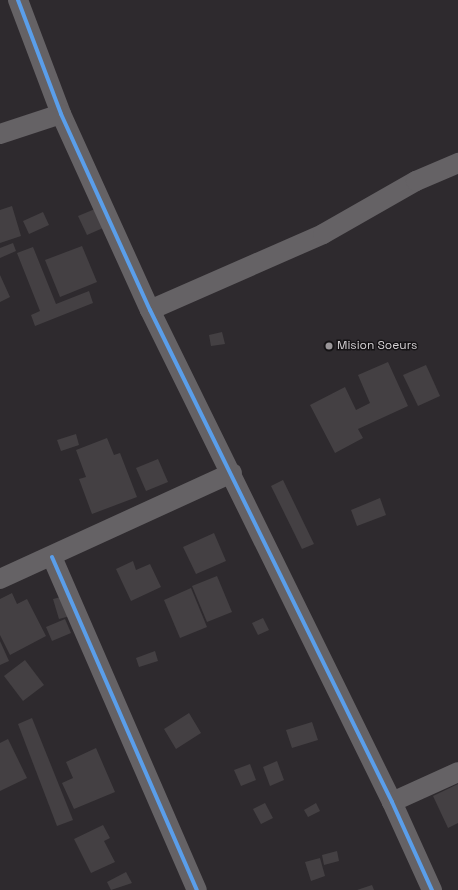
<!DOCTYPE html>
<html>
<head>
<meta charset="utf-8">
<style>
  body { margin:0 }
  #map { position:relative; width:458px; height:890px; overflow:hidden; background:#2e2a2e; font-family:"Space Grotesk",sans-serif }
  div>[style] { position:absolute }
  .building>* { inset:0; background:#444043 }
  .minor>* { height:20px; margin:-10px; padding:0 10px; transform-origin:10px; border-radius:10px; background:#656265 }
  .cycleway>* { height:4px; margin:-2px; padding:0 2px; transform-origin:2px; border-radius:2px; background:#5a9eea }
  .dots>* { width:11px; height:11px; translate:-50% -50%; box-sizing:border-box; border:2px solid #151315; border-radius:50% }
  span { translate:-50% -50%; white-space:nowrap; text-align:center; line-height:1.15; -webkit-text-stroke:3px #151315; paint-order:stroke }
  .poi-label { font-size:12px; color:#d4d0d3 }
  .left { translate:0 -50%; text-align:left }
</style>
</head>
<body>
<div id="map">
  <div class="building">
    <i style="clip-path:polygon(12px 206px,21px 236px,0 243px,0 210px)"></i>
    <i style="clip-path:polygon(95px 209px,103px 228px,87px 235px,78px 216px)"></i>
    <i style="clip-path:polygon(43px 212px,49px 225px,29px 234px,23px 221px)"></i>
    <i style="clip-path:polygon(13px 243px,16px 251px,0 258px,0 248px)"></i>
    <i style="clip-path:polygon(82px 246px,97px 282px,60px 297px,45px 260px)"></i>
    <i style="clip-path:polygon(33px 247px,56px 304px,89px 291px,93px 303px,35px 326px,31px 315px,40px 311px,17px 253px)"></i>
    <i style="clip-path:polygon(0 275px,10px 297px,0 302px)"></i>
    <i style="clip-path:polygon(222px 332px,225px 344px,211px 346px,209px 335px)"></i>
    <i style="clip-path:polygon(388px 362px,408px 406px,358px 429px,363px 438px,335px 453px,310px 405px,345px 387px,356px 410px,370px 403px,358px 375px)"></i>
    <i style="clip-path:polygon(426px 365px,440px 396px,418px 406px,403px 375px)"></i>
    <i style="clip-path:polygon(76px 434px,79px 445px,61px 451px,57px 440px)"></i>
    <i style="clip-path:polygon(107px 438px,114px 455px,120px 453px,137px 497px,92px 514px,79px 479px,86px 477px,76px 450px)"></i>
    <i style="clip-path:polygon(158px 459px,168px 482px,146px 491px,136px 468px)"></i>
    <i style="clip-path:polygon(283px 480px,314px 544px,302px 549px,271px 486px)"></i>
    <i style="clip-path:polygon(380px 498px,386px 515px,357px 526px,351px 510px)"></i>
    <i style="clip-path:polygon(214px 533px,226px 561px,196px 574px,183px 547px)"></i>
    <i style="clip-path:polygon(133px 561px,136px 570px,150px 564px,161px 587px,131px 601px,116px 569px)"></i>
    <i style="clip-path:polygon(217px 576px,232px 612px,207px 622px,192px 586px)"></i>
    <i style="clip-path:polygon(191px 588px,207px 627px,180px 638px,164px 600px)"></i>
    <i style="clip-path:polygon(12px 593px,17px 604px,27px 599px,46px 636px,10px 655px,0 635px,0 599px)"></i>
    <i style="clip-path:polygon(65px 596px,70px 616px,59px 619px,53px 599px)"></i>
    <i style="clip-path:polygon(263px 618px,269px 630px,258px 635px,252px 623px)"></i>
    <i style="clip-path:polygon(65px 619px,71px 633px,52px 641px,46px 627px)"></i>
    <i style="clip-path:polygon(0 641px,9px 661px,0 665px)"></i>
    <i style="clip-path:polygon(155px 651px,158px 661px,139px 667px,136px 658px)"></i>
    <i style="clip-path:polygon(25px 660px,44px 685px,23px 701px,4px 676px)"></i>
    <i style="clip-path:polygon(189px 713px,201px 733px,176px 749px,164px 729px)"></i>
    <i style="clip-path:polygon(32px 718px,73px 820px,57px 826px,18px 724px)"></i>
    <i style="clip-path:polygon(312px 722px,318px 740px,292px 748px,286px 730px)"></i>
    <i style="clip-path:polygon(8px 739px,27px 778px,0 791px,0 743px)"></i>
    <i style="clip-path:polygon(96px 748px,115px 792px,74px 809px,62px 783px,73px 778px,66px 762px)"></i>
    <i style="clip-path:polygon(277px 761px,284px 780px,270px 786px,263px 767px)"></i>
    <i style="clip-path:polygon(250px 764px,256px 780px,241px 786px,234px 770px)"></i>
    <i style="clip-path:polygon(458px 784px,458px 823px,448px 828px,433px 796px)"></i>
    <i style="clip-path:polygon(265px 803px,273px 818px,261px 824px,253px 809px)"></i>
    <i style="clip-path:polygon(316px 803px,320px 811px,308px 817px,304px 810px)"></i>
    <i style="clip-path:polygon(103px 825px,110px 838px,104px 841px,115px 862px,91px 873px,74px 839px)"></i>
    <i style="clip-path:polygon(337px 851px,339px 861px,324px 865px,322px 855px)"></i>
    <i style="clip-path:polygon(320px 858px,325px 876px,311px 881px,305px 862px)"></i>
    <i style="clip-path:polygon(126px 872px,132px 883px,111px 890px,107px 882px)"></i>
    <i style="clip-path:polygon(372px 885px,374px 890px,357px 890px)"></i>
  </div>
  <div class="minor">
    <i style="left:18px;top:0;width:122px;rotate:69.3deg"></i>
    <i style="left:61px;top:114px;width:215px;rotate:65.6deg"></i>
    <i style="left:150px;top:310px;width:548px;rotate:63.81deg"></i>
    <i style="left:392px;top:802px;width:97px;rotate:65.6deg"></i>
    <i style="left:0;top:134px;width:64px;rotate:-18.2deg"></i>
    <i style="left:150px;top:310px;width:189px;rotate:-23.7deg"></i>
    <i style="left:323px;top:234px;width:107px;rotate:-29.7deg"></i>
    <i style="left:416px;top:181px;width:46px;rotate:-23.2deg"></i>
    <i style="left:52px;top:557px;width:363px;rotate:66.5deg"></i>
    <i style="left:0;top:579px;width:255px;rotate:-24.6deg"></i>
    <i style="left:392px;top:802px;width:72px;rotate:-24.4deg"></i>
  </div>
  <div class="cycleway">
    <i style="left:18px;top:0;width:122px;rotate:69.3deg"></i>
    <i style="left:61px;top:114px;width:215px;rotate:65.6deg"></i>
    <i style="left:150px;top:310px;width:548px;rotate:63.81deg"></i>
    <i style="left:392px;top:802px;width:97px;rotate:65.6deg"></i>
    <i style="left:52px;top:557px;width:363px;rotate:66.5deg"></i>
  </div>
  <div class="dots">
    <i style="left:329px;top:346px;background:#9a9699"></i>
  </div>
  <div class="poi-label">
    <span class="left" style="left:337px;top:346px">Mision Soeurs</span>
  </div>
</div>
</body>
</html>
